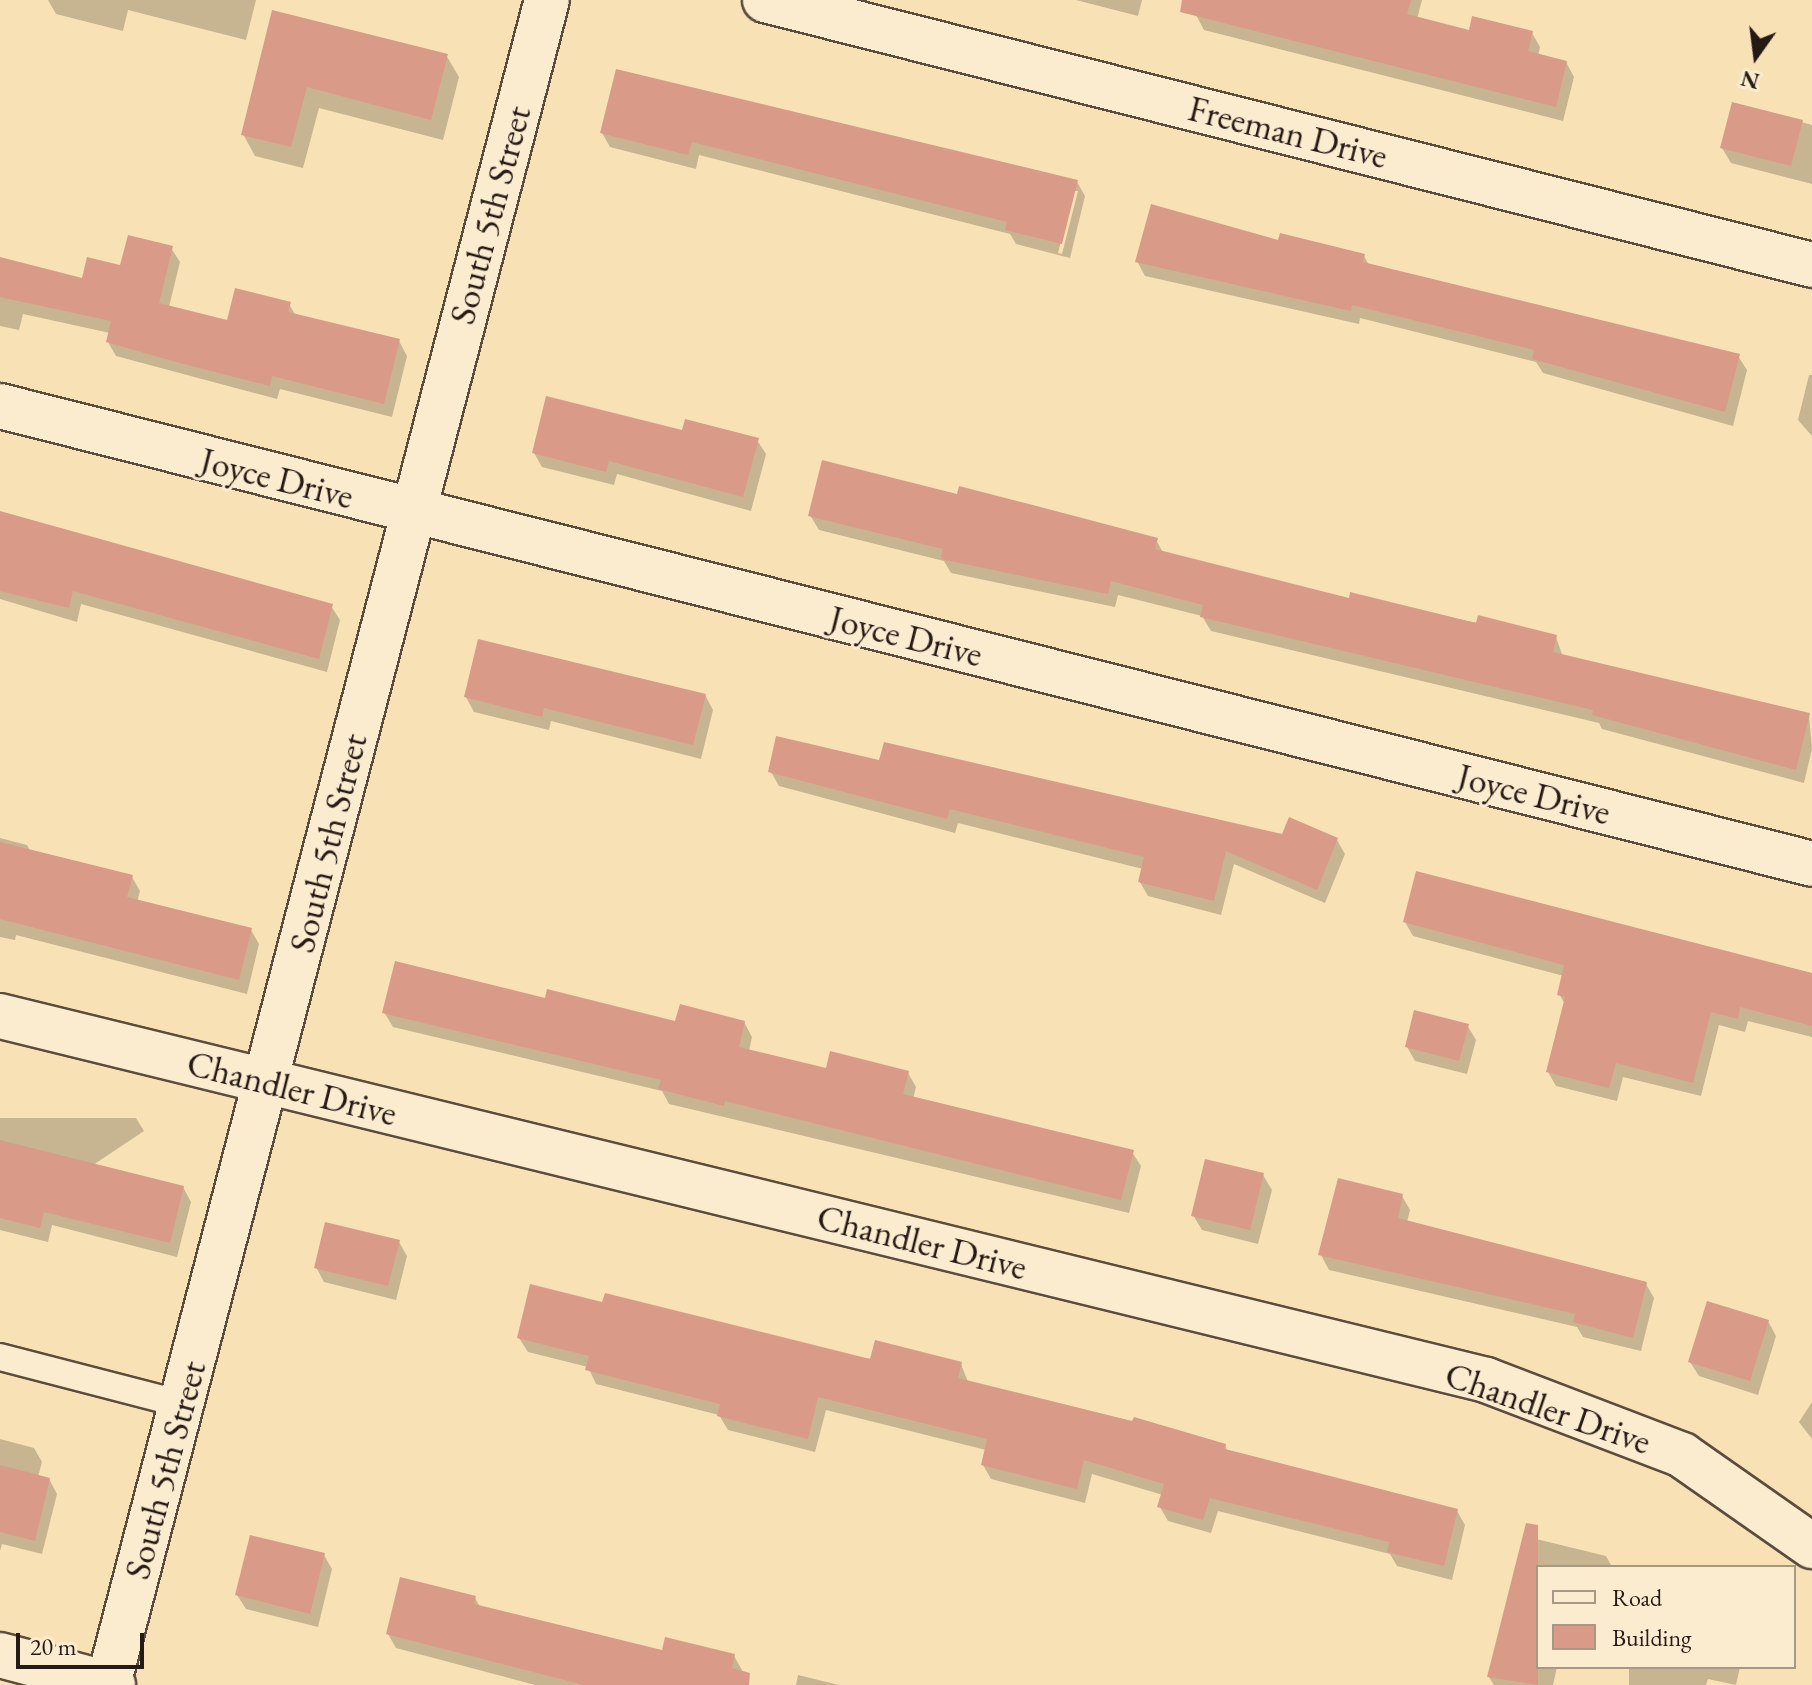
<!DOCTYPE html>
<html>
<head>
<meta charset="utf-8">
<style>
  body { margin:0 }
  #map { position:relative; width:1812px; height:1685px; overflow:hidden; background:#f9e1b6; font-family:"EB Garamond",serif }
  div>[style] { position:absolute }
  .shadow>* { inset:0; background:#0003 }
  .building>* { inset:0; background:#d99b88 }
  .roads { filter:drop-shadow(2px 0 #5b4c3d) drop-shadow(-2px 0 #5b4c3d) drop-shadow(0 2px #5b4c3d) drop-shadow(0 -2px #5b4c3d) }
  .lane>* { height:26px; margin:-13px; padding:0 13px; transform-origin:13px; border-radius:13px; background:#fbecd0 }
  .street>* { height:44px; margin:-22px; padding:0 22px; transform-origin:22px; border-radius:22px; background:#fbecd0 }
  .secondary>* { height:44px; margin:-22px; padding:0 22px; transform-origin:22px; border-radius:22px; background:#fbecd0 }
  span { translate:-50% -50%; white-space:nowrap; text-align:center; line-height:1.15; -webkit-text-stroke:6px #fbecd0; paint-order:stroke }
  .street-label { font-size:36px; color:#261a15 }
  .legend { position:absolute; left:1536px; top:1565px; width:260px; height:104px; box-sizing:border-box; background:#fbecd0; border:2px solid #a69885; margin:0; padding:10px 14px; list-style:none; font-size:24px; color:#261a15 }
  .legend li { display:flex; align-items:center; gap:16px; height:40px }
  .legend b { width:40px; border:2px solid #a69885 }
  .north { position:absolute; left:1716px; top:16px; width:80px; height:80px; -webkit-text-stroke:6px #fbecd0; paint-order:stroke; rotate:194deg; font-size:22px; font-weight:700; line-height:32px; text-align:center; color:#261a15 }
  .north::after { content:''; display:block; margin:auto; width:28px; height:36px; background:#261a15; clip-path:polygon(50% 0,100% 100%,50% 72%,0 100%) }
  .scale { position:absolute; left:16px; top:1633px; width:128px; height:36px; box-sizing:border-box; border:4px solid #261a15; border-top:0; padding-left:10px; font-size:24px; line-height:28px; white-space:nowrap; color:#261a15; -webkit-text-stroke:6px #fbecd0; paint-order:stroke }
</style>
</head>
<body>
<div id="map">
  <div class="shadow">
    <i style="clip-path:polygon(48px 0,256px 0,246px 40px,128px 10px,123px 31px,56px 14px)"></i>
    <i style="clip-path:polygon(1076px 0,1142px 0,1138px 16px)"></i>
    <i style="clip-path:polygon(1200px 0,1422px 0,1417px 19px,1471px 32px,1532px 33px,1540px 47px,1538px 56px,1566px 62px,1574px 77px,1563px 121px,1204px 30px,1196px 15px)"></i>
    <i style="clip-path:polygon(274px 12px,446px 55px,459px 77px,443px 140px,319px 108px,303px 168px,255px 156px,243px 134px)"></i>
    <i style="clip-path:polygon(evenodd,617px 71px,1077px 182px,1085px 196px,1070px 258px,1016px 244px,1010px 234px,699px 155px,696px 169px,610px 147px,602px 133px,617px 71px,1074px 191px,1078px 191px,1062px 254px,1058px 253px,1074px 191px)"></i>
    <i style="clip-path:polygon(1733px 104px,1812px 125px,1812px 184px,1731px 163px,1722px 148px)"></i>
    <i style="clip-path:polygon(1280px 242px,1364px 256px,1369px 265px,1738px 356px,1747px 370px,1733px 426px,1543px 373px,1536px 362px,1360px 318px,1359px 324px,1145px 276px,1137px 261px)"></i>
    <i style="clip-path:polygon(171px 248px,180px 262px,169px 307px,229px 322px,289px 304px,296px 316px,399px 341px,407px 356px,392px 417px,280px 389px,277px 399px,116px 356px,108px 342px,110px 333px,23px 314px,19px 330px,0 326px,0 260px,83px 280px)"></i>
    <i style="clip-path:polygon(1809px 375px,1812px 375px,1812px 436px,1798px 420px)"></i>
    <i style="clip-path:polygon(683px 432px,757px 440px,766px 454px,751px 511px,617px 474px,614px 485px,542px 467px,534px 453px)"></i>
    <i style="clip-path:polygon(959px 496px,1156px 540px,1164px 554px,1350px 600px,1556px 637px,1563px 657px,1809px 715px,1812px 749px,1804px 783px,1602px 729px,1599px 723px,1211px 631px,1202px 616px,1118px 595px,1115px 607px,951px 573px,944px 561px,819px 530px,810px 515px)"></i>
    <i style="clip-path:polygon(0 513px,331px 606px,340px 620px,327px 672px,81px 604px,77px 622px,0 599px)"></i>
    <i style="clip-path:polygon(705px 695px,713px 710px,701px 759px,551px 721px,549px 730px,474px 712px,466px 697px)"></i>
    <i style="clip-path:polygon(880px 762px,1283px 837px,1337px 840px,1345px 854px,1325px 903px,1234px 864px,1221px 915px,1148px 896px,1140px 882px,1143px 869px,958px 823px,955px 833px,779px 786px,771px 772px)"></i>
    <i style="clip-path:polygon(0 838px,27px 845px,31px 852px,132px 877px,140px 891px,137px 902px,251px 930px,259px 944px,247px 994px,16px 935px,15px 940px,0 937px)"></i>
    <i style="clip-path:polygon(1405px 922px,1812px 974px,1812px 1037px,1748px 1021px,1745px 1032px,1719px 1025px,1701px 1096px,1623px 1077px,1617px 1101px,1556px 1086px,1548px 1072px,1565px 1004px,1559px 994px,1564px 976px,1413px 936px)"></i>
    <i style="clip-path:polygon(546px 1001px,677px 1024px,744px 1022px,752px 1037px,749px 1051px,827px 1071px,908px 1073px,916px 1087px,913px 1099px,1132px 1152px,1141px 1166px,1129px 1213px,669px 1104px,662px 1091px,393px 1027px,384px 1012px)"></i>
    <i style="clip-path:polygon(1467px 1025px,1476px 1040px,1467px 1074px,1415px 1061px,1407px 1047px)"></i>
    <i style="clip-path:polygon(0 1118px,136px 1118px,144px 1131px,93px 1165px,183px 1187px,191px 1202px,177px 1257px,52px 1225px,48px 1242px,0 1230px)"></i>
    <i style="clip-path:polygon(1263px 1175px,1272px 1190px,1258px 1244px,1202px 1230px,1193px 1215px)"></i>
    <i style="clip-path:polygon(1402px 1196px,1410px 1210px,1407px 1222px,1646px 1284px,1654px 1298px,1641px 1351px,1583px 1337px,1577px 1327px,1329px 1270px,1321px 1255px)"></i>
    <i style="clip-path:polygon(399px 1242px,407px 1256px,396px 1300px,324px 1282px,316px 1267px)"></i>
    <i style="clip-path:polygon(1768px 1321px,1776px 1336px,1758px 1395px,1699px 1376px,1690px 1362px)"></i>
    <i style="clip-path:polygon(519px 1338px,961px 1364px,968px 1382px,1225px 1446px,1228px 1452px,1457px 1511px,1465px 1525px,1452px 1580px,1397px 1566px,1390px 1554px,1218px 1511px,1211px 1533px,1168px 1521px,1160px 1507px,1163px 1495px,1092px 1474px,1085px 1503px,991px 1479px,983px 1465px,986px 1450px,826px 1410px,815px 1452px,728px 1430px,719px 1415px,596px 1384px,588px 1367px,528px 1352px)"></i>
    <i style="clip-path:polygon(1812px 1402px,1812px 1439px,1799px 1422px)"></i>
    <i style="clip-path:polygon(0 1439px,34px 1448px,42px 1462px,38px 1477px,49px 1479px,57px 1494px,42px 1554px,2px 1544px,0 1551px)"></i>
    <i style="clip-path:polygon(1524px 1536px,1606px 1556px,1612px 1567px,1538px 1567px,1538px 1667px,1557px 1667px,1553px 1685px,1494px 1685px,1489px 1677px)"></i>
    <i style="clip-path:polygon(324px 1555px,332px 1569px,318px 1627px,246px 1609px,237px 1595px)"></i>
    <i style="clip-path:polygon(475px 1598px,480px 1607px,663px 1653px,734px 1656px,742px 1670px,739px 1685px,535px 1685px,396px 1648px,388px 1634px)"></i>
    <i style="clip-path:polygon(1629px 1667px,1740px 1667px,1736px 1685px,1708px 1679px,1706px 1685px,1629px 1685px)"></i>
    <i style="clip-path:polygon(798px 1675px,839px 1685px,796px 1685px)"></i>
  </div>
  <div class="building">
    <i style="clip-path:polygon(1182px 0,1411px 0,1407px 14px,1469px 30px,1472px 16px,1533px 31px,1528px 51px,1567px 61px,1556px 107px,1180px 12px)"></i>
    <i style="clip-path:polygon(272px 10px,448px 54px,431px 120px,307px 87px,291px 147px,241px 135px)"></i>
    <i style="clip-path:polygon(616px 69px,1078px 180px,1062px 244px,1005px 230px,1007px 222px,692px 142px,688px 155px,600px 133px)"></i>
    <i style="clip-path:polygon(1732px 102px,1803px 120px,1791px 166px,1720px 148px)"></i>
    <i style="clip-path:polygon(1151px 204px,1278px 240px,1280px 233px,1365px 254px,1363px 262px,1740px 354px,1725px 412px,1532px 359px,1534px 350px,1352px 305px,1351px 311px,1135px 262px)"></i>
    <i style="clip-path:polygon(128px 235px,173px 246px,159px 303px,227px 320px,235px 288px,291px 302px,288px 312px,400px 339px,384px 404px,272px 376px,270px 386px,176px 362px,106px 342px,111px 321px,0 297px,0 257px,82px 278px,87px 257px,120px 265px)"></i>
    <i style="clip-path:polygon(546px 396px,682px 430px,685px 419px,759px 438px,743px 497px,609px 461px,606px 472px,532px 453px)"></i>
    <i style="clip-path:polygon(822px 460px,957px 494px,959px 486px,1029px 504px,1158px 538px,1155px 549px,1349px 598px,1350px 592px,1476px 623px,1478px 615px,1557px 635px,1553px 652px,1810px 713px,1796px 770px,1592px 715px,1593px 710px,1200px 617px,1203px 605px,1111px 581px,1108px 594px,941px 559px,943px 549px,808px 516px)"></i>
    <i style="clip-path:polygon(0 511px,333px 604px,319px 659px,73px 591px,69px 608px,0 591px)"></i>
    <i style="clip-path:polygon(478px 639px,706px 694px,693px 745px,544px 708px,542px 717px,464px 697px)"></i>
    <i style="clip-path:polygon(776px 736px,879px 760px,884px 742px,1282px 834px,1289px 817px,1338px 838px,1317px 890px,1226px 851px,1214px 901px,1138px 882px,1144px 857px,950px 809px,947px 819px,768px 772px)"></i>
    <i style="clip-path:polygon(0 842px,133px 875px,127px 897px,252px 928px,239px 980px,0 919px)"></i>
    <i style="clip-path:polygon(1416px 871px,1812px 973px,1812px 1026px,1740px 1007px,1738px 1019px,1711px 1012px,1693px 1083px,1616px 1063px,1609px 1088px,1546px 1072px,1565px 997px,1557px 995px,1564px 965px,1403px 922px)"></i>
    <i style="clip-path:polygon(395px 961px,545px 998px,547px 989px,675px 1021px,680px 1004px,745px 1021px,739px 1047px,826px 1068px,830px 1051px,909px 1071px,903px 1094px,1134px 1150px,1121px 1200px,725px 1101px,724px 1106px,658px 1089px,661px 1080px,382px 1013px)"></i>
    <i style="clip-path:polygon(1414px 1010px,1469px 1024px,1459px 1061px,1405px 1047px)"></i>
    <i style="clip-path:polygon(0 1140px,184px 1186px,170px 1243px,44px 1212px,40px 1228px,0 1218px)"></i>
    <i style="clip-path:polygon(1205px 1159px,1264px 1173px,1250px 1230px,1191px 1216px)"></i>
    <i style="clip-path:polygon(1338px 1178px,1403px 1194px,1398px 1218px,1647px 1282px,1633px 1338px,1573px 1322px,1575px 1314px,1318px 1255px)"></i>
    <i style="clip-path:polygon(325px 1222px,400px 1240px,388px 1286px,314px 1268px)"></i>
    <i style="clip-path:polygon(530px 1284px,602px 1302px,605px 1293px,870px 1359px,875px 1340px,962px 1362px,958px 1378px,1132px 1421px,1134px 1417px,1226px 1444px,1225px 1449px,1458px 1509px,1444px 1566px,1387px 1552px,1389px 1542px,1210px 1498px,1203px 1520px,1157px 1507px,1164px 1484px,1084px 1460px,1077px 1489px,981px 1465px,987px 1439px,818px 1397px,808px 1439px,717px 1416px,720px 1404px,585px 1370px,589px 1356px,517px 1338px)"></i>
    <i style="clip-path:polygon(1707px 1301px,1769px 1320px,1750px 1381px,1688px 1362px)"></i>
    <i style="clip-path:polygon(0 1465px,50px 1478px,35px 1541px,0 1532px)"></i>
    <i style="clip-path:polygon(1526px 1523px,1538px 1525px,1538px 1685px,1487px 1677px)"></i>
    <i style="clip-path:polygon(250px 1535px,325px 1553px,310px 1614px,235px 1595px)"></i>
    <i style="clip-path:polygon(400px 1577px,476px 1596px,474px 1604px,662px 1650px,665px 1637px,735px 1654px,732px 1668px,750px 1673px,749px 1685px,584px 1685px,386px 1634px)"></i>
  </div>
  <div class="roads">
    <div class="lane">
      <i style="left:0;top:1357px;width:188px;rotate:14.5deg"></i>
    </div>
    <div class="street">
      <i style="left:765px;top:0;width:1080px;rotate:14.2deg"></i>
      <i style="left:0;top:406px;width:1869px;rotate:14.18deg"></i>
      <i style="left:0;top:1016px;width:1530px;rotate:13.76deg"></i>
      <i style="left:1486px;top:1380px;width:210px;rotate:20.9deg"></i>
      <i style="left:1682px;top:1455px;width:159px;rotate:35deg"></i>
      <i style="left:0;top:1655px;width:117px;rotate:14.9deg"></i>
    </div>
    <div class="secondary">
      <i style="left:108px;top:1685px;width:1741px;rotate:-75.4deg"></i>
    </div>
  </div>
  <div class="street-label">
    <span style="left:1288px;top:132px;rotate:14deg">Freeman Drive</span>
    <span style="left:490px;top:215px;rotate:-75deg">South 5th Street</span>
    <span style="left:277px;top:478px;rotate:14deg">Joyce Drive</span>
    <span style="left:906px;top:636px;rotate:14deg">Joyce Drive</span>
    <span style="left:1534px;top:794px;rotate:14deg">Joyce Drive</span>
    <span style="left:328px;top:843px;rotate:-76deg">South 5th Street</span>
    <span style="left:292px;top:1088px;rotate:14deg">Chandler Drive</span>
    <span style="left:922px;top:1242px;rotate:14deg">Chandler Drive</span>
    <span style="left:1548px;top:1408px;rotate:19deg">Chandler Drive</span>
    <span style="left:165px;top:1470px;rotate:-75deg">South 5th Street</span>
  </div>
  <ul class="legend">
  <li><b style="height:10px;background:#fbecd0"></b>Road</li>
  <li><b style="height:22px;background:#d99b88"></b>Building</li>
  </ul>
  <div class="north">N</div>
  <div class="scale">20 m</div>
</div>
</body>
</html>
